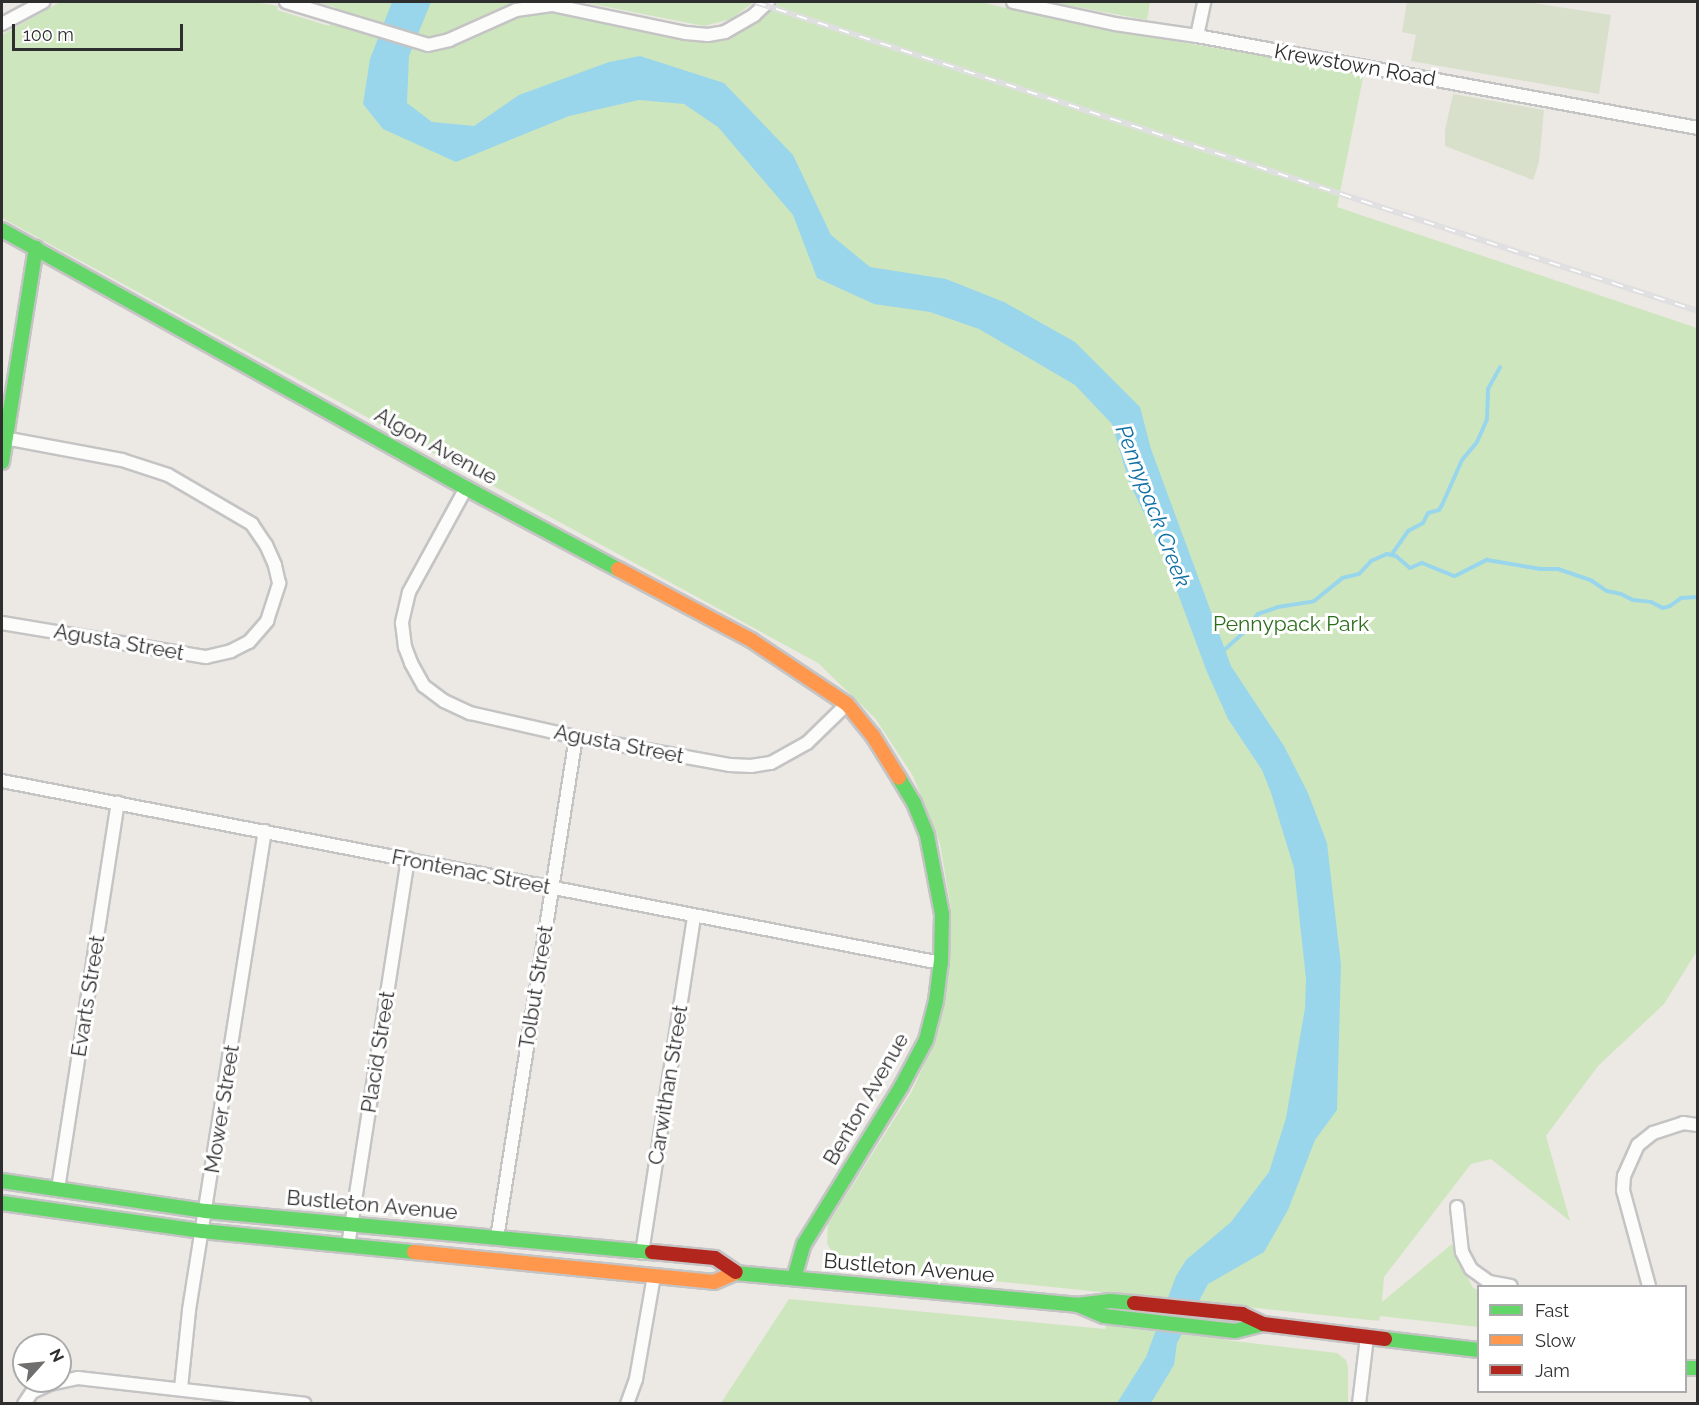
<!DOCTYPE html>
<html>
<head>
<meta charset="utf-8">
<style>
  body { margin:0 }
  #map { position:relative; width:1699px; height:1405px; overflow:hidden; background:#ece8e4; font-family:Raleway,sans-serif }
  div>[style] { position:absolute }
  .green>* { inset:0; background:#cee6be }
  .cemetery>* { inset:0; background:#d8e0cc }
  .water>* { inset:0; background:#99d6ec }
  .stream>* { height:4px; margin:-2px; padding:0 2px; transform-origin:2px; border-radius:2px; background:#99d6ec }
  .roads { filter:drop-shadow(2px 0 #c5c4c5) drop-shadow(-2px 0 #c5c4c5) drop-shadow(0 2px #c5c4c5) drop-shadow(0 -2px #c5c4c5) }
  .street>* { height:12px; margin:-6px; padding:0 6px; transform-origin:6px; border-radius:6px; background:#fcfcfb }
  .fast>* { height:14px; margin:-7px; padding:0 7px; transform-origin:7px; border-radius:7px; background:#63d668 }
  .slow>* { height:14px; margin:-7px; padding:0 7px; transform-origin:7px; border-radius:7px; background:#ff974d }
  .jam>* { height:14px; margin:-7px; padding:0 7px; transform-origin:7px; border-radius:7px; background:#b3261e }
  .rail>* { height:6px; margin-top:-3px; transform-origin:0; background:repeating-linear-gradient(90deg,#fff 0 11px,#dfdfe1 0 22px); box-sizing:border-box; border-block:2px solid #dfdfe1 }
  span { translate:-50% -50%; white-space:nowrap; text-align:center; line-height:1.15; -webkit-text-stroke:6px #fff; paint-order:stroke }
  .street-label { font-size:21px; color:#2e2e2e }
  .park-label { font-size:21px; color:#2c6e1b }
  .water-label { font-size:22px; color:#0d6fa3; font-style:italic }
  .frame { position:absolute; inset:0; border:3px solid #2e2e2e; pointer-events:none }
  .legend { position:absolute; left:1477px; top:1285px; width:210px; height:108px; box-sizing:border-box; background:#fff; border:2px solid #ababab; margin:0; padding:8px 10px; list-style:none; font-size:18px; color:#2e2e2e }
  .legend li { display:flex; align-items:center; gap:12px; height:30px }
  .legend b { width:30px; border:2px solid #ababab }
  .north { position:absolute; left:12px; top:1333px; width:60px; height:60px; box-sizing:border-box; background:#fff; border:2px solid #ababab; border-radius:50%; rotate:63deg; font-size:16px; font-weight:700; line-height:24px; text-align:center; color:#2e2e2e }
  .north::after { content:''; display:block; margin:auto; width:21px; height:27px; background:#706f6e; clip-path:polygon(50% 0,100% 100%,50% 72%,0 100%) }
  .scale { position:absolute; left:12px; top:24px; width:171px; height:27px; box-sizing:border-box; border:3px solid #2e2e2e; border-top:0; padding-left:8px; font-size:18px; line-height:21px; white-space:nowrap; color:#2e2e2e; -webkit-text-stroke:4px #fff; paint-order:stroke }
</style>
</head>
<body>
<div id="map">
  <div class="green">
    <i style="clip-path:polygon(60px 2px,254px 2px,278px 6px,277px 10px,329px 26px,335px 7px,315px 2px,516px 2px,463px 26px,466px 40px,521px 17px,548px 13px,577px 16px,694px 41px,720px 40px,737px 33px,778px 2px,980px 2px,1090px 27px,1364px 73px,1337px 207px,1697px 328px,1697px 951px,1664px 1004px,1598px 1066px,1546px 1136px,1570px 1221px,1491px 1159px,1471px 1164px,1384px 1277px,1382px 1302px,1452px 1244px,1473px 1288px,1478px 1290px,1478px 1327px,1380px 1316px,1379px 1321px,1237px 1306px,1225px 1340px,1337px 1353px,1346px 1360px,1348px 1367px,1348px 1403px,721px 1403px,789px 1299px,1105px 1329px,1119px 1294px,917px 1273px,850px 1262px,833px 1254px,827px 1243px,828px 1224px,912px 1091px,929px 1054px,951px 909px,940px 844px,913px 776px,875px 718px,818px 663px,2px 218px,2px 35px)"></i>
    <i style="clip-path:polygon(582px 2px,754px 2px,731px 19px,704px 26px)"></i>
    <i style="clip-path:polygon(1050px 2px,1150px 2px,1147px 20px)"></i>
  </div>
  <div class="cemetery">
    <i style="clip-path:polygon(1407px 2px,1527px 2px,1611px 15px,1599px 94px,1411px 61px,1416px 35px,1402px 32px)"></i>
    <i style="clip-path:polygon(1453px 94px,1544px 110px,1539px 162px,1533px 180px,1445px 146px,1445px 130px)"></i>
  </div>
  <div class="water">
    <i style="clip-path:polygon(392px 2px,431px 2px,409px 56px,407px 103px,432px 122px,474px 126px,519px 95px,609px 62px,640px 56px,724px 83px,793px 155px,831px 235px,870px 267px,946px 279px,1004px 302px,1075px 342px,1140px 407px,1151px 449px,1231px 666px,1284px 746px,1308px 793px,1327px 843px,1341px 965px,1337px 1110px,1315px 1140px,1288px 1210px,1264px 1252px,1208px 1284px,1177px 1343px,1174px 1365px,1151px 1403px,1117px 1403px,1146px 1357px,1176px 1276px,1186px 1260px,1231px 1222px,1269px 1172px,1286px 1118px,1305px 1008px,1306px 979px,1294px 868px,1271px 793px,1262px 770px,1228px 719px,1207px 672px,1162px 551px,1129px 482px,1112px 424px,1075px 385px,979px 329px,930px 312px,874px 304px,817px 278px,793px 215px,718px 127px,684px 104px,639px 100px,569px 116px,456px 162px,383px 129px,363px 104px,370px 59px)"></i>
  </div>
  <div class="stream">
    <i style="left:1392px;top:554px;width:28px;rotate:-55deg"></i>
    <i style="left:1408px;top:531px;width:17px;rotate:-28deg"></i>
    <i style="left:1423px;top:523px;width:11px;rotate:-63deg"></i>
    <i style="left:1428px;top:513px;width:11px;rotate:-15deg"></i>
    <i style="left:1439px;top:510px;width:6px;rotate:-59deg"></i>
    <i style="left:1442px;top:505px;width:49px;rotate:-66deg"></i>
    <i style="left:1462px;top:460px;width:23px;rotate:-50deg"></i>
    <i style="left:1477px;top:442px;width:12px;rotate:-66deg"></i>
    <i style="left:1482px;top:431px;width:13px;rotate:-67deg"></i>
    <i style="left:1487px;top:419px;width:30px;rotate:-88deg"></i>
    <i style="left:1488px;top:389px;width:25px;rotate:-61deg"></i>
    <i style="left:1222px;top:652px;width:31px;rotate:-42deg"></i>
    <i style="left:1245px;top:631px;width:21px;rotate:-53deg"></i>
    <i style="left:1258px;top:614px;width:21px;rotate:-19deg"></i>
    <i style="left:1278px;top:607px;width:36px;rotate:-9deg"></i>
    <i style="left:1314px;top:601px;width:36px;rotate:-39deg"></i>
    <i style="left:1342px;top:578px;width:17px;rotate:-13deg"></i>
    <i style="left:1359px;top:574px;width:18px;rotate:-47deg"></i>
    <i style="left:1371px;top:561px;width:17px;rotate:-24deg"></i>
    <i style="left:1387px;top:554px;width:9px;rotate:13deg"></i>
    <i style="left:1396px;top:556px;width:18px;rotate:41deg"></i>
    <i style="left:1410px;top:568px;width:13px;rotate:-23deg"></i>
    <i style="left:1422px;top:563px;width:35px;rotate:22deg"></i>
    <i style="left:1455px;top:576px;width:36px;rotate:-27deg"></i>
    <i style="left:1487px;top:560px;width:54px;rotate:9.6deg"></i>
    <i style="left:1540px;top:569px;width:18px"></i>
    <i style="left:1558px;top:569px;width:36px;rotate:19deg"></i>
    <i style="left:1592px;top:581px;width:18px;rotate:34deg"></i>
    <i style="left:1607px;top:591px;width:14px;rotate:12deg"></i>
    <i style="left:1621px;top:594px;width:13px;rotate:27deg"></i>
    <i style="left:1633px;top:600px;width:18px;rotate:6deg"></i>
    <i style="left:1651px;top:602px;width:13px;rotate:27deg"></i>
    <i style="left:1663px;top:608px;width:7px;rotate:-16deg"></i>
    <i style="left:1670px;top:606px;width:14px;rotate:-36deg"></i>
    <i style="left:1681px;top:598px;width:17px;rotate:-3deg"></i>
  </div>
  <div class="roads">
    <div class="street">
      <i style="left:286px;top:2px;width:148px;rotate:16.8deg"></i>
      <i style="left:428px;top:45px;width:22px;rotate:-13deg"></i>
      <i style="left:449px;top:40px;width:73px;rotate:-24.1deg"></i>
      <i style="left:516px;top:10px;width:36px;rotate:-8deg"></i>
      <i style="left:552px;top:5px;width:137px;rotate:11.8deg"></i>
      <i style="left:686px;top:33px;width:22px;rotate:5deg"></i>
      <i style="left:708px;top:35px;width:17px;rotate:-10deg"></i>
      <i style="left:725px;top:32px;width:34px;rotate:-30deg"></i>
      <i style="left:754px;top:15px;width:19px;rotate:-43deg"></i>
      <i style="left:1013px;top:2px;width:104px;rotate:12.2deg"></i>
      <i style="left:1115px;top:24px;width:83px;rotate:8.3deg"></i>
      <i style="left:1197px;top:36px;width:509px;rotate:10.41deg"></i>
      <i style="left:2px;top:24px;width:47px;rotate:-28.2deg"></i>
      <i style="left:1197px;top:36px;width:35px;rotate:-78deg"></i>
      <i style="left:466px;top:488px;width:119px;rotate:118.7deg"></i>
      <i style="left:409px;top:592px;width:32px;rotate:103deg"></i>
      <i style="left:402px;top:623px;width:24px;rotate:83deg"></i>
      <i style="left:405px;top:647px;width:17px;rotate:69deg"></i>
      <i style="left:411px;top:663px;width:26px;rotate:61deg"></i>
      <i style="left:424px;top:686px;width:25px;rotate:37deg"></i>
      <i style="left:444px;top:701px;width:29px;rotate:25deg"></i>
      <i style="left:470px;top:713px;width:109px;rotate:12.8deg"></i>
      <i style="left:576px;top:737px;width:157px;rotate:10.3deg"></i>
      <i style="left:730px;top:765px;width:21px;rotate:3deg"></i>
      <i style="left:751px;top:766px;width:20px;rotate:-9deg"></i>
      <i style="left:771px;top:763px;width:41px;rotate:-29.1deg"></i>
      <i style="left:807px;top:743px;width:56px;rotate:-44.3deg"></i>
      <i style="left:2px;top:623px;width:207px;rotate:9.5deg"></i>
      <i style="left:206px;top:657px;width:26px;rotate:-13deg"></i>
      <i style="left:231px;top:651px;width:20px;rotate:-27deg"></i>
      <i style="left:249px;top:642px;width:28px;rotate:-49deg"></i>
      <i style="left:267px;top:621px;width:40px;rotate:-72deg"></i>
      <i style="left:279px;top:583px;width:18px;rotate:-103deg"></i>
      <i style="left:275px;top:565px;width:22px;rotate:-114deg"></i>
      <i style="left:266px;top:545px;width:25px;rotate:-124deg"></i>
      <i style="left:252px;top:524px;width:97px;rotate:-149.7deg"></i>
      <i style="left:168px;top:475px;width:48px;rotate:-161.9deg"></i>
      <i style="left:122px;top:460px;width:119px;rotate:-169.4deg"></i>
      <i style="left:2px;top:781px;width:956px;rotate:10.97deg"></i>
      <i style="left:58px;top:1189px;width:391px;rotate:-81.2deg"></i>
      <i style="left:1457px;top:1207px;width:45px;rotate:83.7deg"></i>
      <i style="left:1462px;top:1252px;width:19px;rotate:62deg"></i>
      <i style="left:1471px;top:1269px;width:22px;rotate:36deg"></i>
      <i style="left:1489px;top:1282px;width:22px;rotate:10deg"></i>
      <i style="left:497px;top:1238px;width:507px;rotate:-81.04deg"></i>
      <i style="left:348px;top:1246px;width:392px;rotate:-81.2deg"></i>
      <i style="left:642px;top:1253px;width:340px;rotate:-81.2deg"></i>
      <i style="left:1649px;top:1286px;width:99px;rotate:-105.2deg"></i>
      <i style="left:1623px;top:1190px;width:14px;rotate:-86deg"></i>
      <i style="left:1624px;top:1176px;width:34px;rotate:-66deg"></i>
      <i style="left:1638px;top:1145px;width:19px;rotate:-39deg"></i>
      <i style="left:1653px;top:1133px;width:32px;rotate:-18deg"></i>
      <i style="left:1683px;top:1123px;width:15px;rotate:8deg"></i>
      <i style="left:181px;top:1388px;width:78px;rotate:-84.1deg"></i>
      <i style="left:189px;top:1310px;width:485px;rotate:-81deg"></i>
      <i style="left:24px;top:1404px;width:14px;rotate:-56deg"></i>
      <i style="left:32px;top:1392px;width:20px;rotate:-24deg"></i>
      <i style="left:50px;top:1384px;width:29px;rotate:-12deg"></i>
      <i style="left:78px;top:1378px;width:228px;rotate:6.5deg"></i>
      <i style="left:627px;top:1404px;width:27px;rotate:-70deg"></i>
      <i style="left:636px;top:1379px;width:105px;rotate:-80.1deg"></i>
      <i style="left:1359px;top:1404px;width:67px;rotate:-83.2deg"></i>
    </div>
    <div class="fast">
      <i style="left:2px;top:230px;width:531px;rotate:29.08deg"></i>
      <i style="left:466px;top:488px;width:172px;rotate:28.1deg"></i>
      <i style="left:2px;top:462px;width:217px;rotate:-81deg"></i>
      <i style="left:2px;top:1181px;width:206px;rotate:8.4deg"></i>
      <i style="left:206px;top:1211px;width:448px;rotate:5.3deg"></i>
      <i style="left:2px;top:1203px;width:202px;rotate:8deg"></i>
      <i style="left:202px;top:1231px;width:213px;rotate:5.7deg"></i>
      <i style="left:735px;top:1273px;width:343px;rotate:5.3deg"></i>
      <i style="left:1077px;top:1305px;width:33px;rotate:-7deg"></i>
      <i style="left:1110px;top:1301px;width:24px;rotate:5deg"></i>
      <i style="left:794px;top:1278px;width:35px;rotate:-74deg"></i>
      <i style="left:804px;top:1244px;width:185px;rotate:-58.3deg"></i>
      <i style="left:901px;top:1087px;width:53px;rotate:-62deg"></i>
      <i style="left:926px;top:1040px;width:40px;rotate:-75.6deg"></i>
      <i style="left:936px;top:1001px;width:38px;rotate:-83deg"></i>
      <i style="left:941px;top:963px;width:49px;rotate:-88.8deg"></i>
      <i style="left:942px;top:914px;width:80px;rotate:-100.8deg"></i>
      <i style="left:927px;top:835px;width:35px;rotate:-112deg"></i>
      <i style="left:914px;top:803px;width:29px;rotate:-121deg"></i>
      <i style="left:1078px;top:1305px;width:28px;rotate:23deg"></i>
      <i style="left:1104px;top:1316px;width:132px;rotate:6.5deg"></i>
      <i style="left:1235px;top:1331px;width:29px;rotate:-14deg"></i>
      <i style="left:1385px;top:1339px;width:94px;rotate:6.7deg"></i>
      <i style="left:1686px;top:1368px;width:12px"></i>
    </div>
    <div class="slow">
      <i style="left:618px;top:569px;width:151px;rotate:28.1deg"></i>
      <i style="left:751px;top:640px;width:115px;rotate:33.7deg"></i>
      <i style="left:847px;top:704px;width:41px;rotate:50.9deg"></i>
      <i style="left:873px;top:736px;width:49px;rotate:58.2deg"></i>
      <i style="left:414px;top:1252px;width:301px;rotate:5.7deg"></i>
      <i style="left:714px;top:1282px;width:23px;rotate:-23deg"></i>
    </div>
    <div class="jam">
      <i style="left:652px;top:1252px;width:63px;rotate:5.4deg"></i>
      <i style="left:715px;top:1258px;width:25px;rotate:34deg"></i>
      <i style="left:1134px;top:1303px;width:109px;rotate:5.8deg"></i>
      <i style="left:1242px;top:1314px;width:23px;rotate:25deg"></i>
      <i style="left:1263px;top:1324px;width:123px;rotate:7deg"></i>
    </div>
  </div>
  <div class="rail">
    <i style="left:755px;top:2px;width:992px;rotate:18.14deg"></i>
  </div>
  <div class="street-label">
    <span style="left:1355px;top:65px;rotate:10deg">Krewstown Road</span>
    <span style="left:436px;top:446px;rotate:29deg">Algon Avenue</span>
    <span style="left:119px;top:642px;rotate:10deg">Agusta Street</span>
    <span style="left:619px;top:744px;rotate:11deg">Agusta Street</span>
    <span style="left:471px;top:872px;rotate:11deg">Frontenac Street</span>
    <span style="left:536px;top:987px;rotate:-81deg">Tolbut Street</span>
    <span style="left:88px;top:996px;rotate:-81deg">Evarts Street</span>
    <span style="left:378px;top:1052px;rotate:-81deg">Placid Street</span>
    <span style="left:668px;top:1085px;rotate:-81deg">Carwithan Street</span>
    <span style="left:866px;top:1099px;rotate:-60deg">Benton Avenue</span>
    <span style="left:222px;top:1109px;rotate:-81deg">Mower Street</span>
    <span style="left:372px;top:1205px;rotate:5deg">Bustleton Avenue</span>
    <span style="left:909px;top:1268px;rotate:5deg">Bustleton Avenue</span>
  </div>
  <div class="park-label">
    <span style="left:1291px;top:624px">Pennypack Park</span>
  </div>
  <div class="water-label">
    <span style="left:1153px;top:506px;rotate:69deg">Pennypack Creek</span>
  </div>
  <div class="frame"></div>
  <ul class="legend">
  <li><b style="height:8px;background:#63d668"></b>Fast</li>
  <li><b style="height:8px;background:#ff974d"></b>Slow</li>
  <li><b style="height:8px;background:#b3261e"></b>Jam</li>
  </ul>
  <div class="north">N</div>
  <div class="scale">100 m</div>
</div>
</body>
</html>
